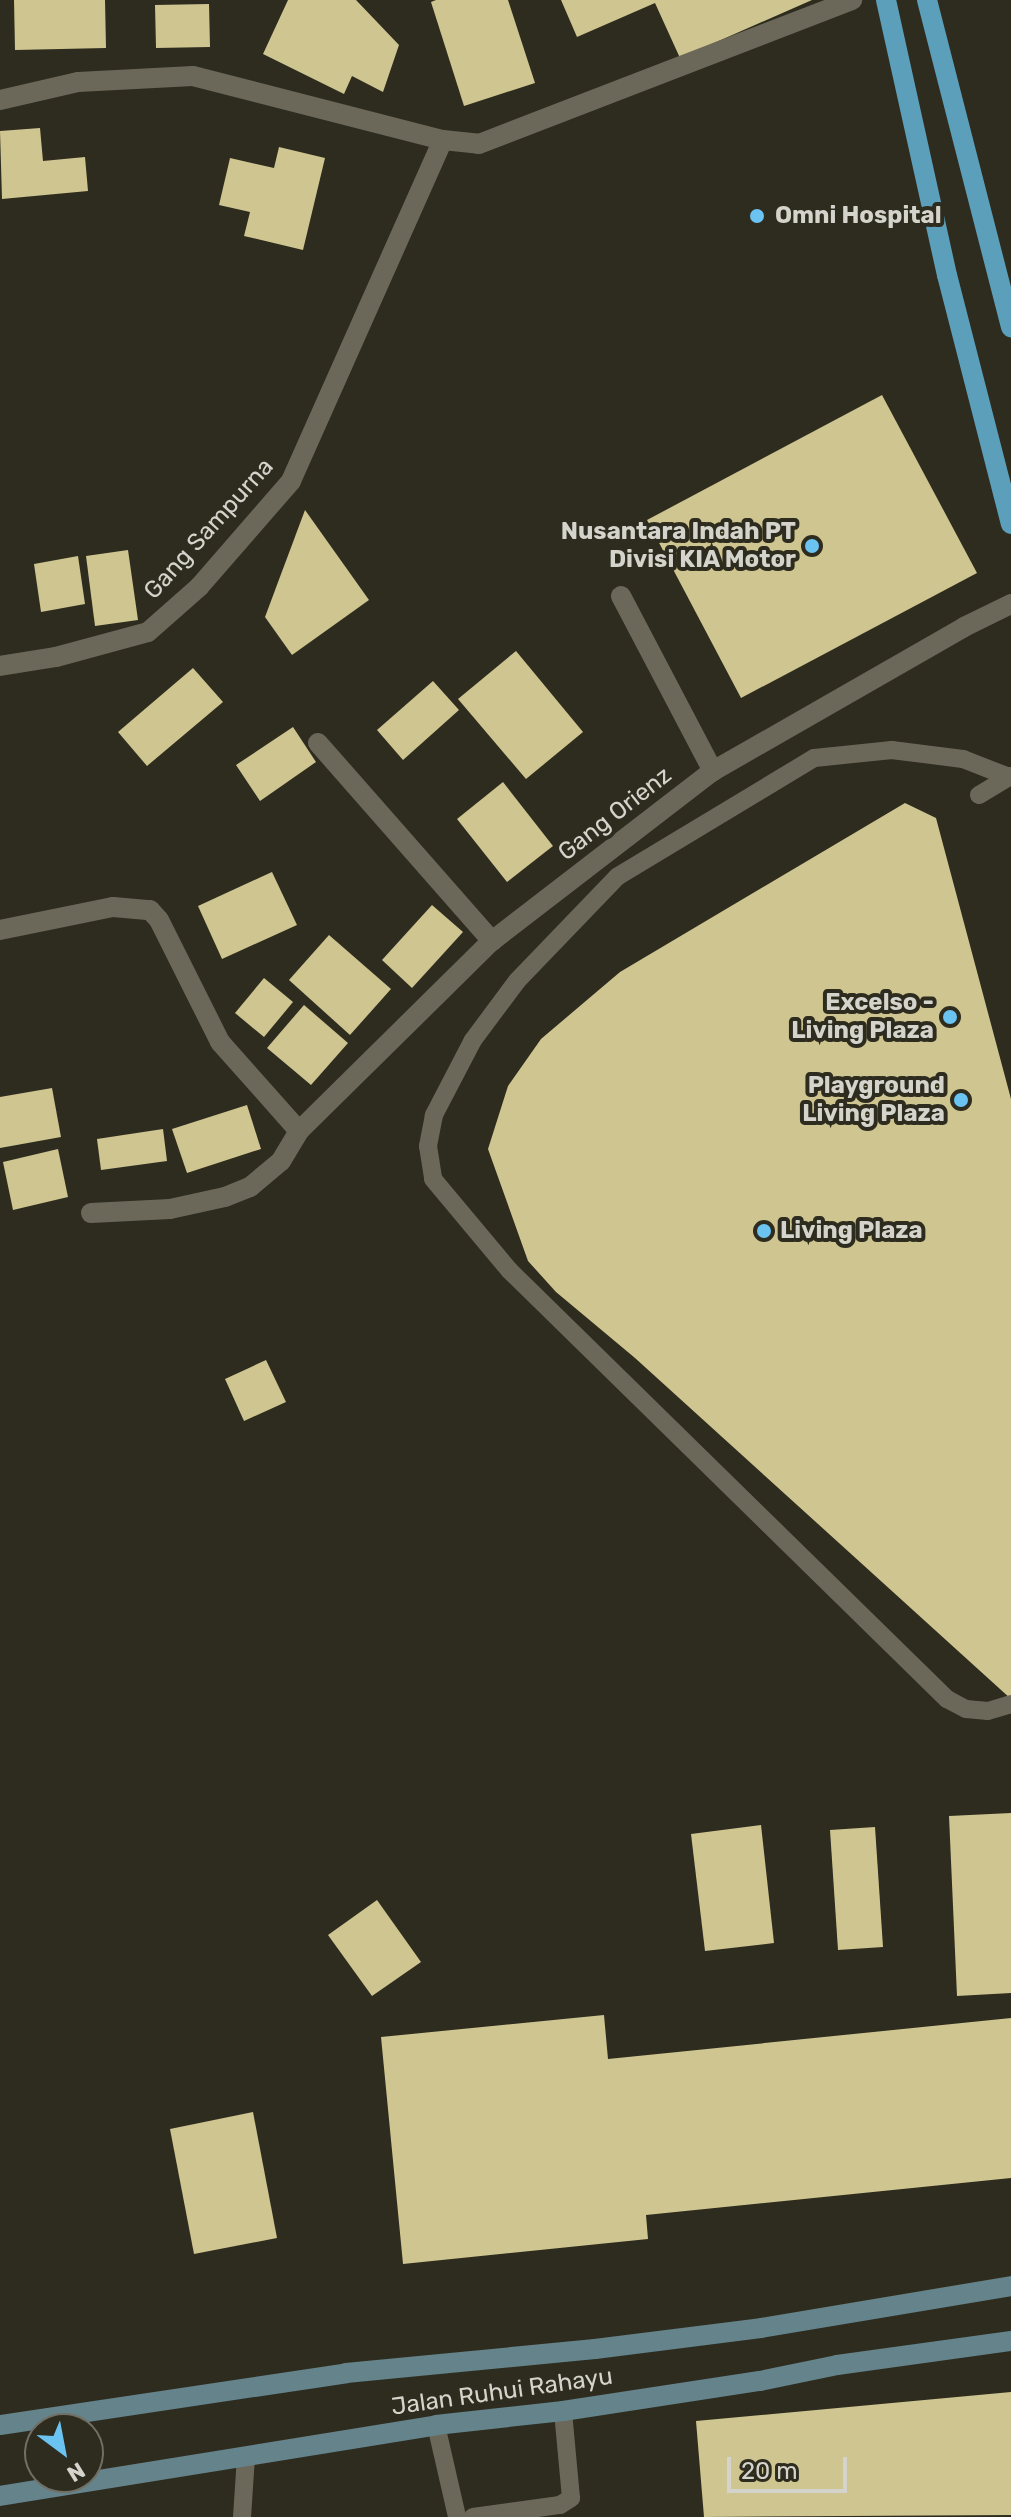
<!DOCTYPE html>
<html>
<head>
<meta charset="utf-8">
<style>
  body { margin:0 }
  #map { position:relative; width:1011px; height:2517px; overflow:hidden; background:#2e2c1f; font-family:Rubik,sans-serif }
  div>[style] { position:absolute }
  .building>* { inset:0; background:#cfc590 }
  .lane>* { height:18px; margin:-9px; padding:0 9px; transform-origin:9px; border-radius:9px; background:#6b685a }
  .street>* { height:20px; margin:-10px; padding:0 10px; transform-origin:10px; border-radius:10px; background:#6b685a }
  .secondary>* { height:20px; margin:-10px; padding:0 10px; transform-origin:10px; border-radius:10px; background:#64838b }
  .primary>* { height:20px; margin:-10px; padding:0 10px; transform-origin:10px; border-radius:10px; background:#5c9fbb }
  .dots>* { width:22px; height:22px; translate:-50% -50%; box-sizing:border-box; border:4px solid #2e2c1f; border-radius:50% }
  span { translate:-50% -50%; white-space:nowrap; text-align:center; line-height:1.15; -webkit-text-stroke:8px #2e2c1f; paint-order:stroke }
  .poi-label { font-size:24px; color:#d5d4cc; font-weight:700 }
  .left { translate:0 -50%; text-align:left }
  .right { translate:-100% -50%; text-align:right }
  .street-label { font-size:24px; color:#d5d4cc }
  .north { position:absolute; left:24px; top:2413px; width:80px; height:80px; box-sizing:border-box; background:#2e2c1f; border:2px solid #716f64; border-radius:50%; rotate:148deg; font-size:22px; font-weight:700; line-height:32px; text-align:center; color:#d5d4cc }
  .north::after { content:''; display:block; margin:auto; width:28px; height:36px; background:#6bc3f2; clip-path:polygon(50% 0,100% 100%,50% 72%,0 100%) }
  .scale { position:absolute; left:727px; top:2457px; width:120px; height:36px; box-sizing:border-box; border:4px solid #d5d4cc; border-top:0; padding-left:10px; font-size:24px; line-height:28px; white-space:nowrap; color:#d5d4cc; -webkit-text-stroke:6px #2e2c1f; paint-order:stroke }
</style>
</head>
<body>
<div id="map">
  <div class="building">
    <i style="clip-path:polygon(14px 0,105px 0,106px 48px,15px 50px)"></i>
    <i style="clip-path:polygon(288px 0,356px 0,399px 45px,383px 92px,352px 76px,344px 94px,263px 54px)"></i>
    <i style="clip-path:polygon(436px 0,508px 0,535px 83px,464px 106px,431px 2px)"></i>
    <i style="clip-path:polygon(561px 0,812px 0,680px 58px,655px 3px,577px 37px)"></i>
    <i style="clip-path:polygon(209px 4px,210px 47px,156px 48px,155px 5px)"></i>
    <i style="clip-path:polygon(40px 128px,43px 161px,85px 157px,88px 191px,2px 199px,0 131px)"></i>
    <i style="clip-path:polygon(279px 147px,325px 158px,303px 250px,244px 236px,250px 212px,219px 205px,230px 158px,274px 168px)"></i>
    <i style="clip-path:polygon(882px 395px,977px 573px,741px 698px,647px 520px)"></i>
    <i style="clip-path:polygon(305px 510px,369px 600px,292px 655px,265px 617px)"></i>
    <i style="clip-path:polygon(128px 550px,138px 620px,95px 626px,86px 556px)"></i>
    <i style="clip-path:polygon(78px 556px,85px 604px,41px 612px,34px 564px)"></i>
    <i style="clip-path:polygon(516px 651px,583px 732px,526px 779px,458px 699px)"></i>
    <i style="clip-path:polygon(193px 668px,223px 702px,147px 766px,118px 732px)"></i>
    <i style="clip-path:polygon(433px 681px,459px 710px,403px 760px,377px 730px)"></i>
    <i style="clip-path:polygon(293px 727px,316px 762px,260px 801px,236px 765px)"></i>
    <i style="clip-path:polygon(503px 782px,553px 846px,507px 882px,457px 819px)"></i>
    <i style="clip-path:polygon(905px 803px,936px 818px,1011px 1099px,1011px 1699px,635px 1358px,556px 1292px,528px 1261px,488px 1149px,508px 1086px,541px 1039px,620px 972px)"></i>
    <i style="clip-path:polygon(272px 872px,297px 925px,222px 959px,198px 906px)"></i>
    <i style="clip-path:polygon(432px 905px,463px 932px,412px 988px,382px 960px)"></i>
    <i style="clip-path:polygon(329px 935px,391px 989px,350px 1035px,289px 980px)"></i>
    <i style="clip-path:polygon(264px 978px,293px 1002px,264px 1037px,235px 1013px)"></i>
    <i style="clip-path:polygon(304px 1005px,348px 1043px,311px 1085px,267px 1048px)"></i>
    <i style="clip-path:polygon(52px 1088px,61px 1137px,0 1148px,0 1097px)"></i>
    <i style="clip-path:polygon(247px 1105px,261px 1149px,187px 1173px,172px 1129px)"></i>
    <i style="clip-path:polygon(163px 1129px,167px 1161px,101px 1170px,97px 1139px)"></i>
    <i style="clip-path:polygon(58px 1149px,68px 1197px,13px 1210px,3px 1162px)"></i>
    <i style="clip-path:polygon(266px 1360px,286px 1402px,244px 1421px,225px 1379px)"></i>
    <i style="clip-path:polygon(1011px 1813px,1011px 1993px,957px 1996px,949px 1816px)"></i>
    <i style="clip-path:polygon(761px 1825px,774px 1943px,705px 1951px,691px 1834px)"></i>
    <i style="clip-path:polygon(875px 1827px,883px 1947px,838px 1950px,830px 1830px)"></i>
    <i style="clip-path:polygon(377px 1900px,421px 1962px,372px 1996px,328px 1935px)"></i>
    <i style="clip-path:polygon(604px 2015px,608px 2059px,1011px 2018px,1011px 2178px,646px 2215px,648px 2239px,403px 2264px,381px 2037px)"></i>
    <i style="clip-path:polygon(253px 2112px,277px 2238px,194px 2254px,170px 2129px)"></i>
    <i style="clip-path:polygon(1011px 2392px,1011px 2515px,704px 2517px,696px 2421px)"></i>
  </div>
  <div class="lane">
    <i style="left:1009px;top:777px;width:49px;rotate:-158.6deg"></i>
    <i style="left:963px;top:759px;width:72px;rotate:-172.8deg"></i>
    <i style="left:892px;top:750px;width:78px;rotate:174.1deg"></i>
    <i style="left:814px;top:758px;width:230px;rotate:148.9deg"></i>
    <i style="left:617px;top:877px;width:144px;rotate:133.9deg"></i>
    <i style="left:517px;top:981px;width:74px;rotate:126.7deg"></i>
    <i style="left:473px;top:1040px;width:85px;rotate:117.5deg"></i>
    <i style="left:434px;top:1115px;width:32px;rotate:101deg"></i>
    <i style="left:428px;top:1146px;width:33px;rotate:81deg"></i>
    <i style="left:433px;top:1179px;width:119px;rotate:50.1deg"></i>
    <i style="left:509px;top:1270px;width:613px;rotate:44.41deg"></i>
    <i style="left:947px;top:1699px;width:21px;rotate:28deg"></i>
    <i style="left:966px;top:1709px;width:22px;rotate:5deg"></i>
    <i style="left:988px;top:1711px;width:24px;rotate:-17deg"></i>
    <i style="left:979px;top:795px;width:37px;rotate:-31deg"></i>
    <i style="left:436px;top:2425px;width:94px;rotate:77.1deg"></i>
    <i style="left:242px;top:2517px;width:60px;rotate:-86.2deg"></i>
    <i style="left:473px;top:2517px;width:88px;rotate:-7.9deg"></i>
    <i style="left:560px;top:2505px;width:13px;rotate:-32deg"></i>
    <i style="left:571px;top:2498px;width:87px;rotate:-95.3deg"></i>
  </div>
  <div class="street">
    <i style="left:0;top:100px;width:80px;rotate:-13deg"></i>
    <i style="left:78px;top:82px;width:115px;rotate:-3deg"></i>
    <i style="left:193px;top:76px;width:258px;rotate:14.4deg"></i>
    <i style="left:443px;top:140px;width:36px;rotate:6deg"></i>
    <i style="left:479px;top:144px;width:400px;rotate:-21.1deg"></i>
    <i style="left:621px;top:596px;width:198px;rotate:62.3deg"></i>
    <i style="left:0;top:666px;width:57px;rotate:-9.1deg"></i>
    <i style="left:56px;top:657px;width:95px;rotate:-15.2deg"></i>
    <i style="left:148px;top:632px;width:68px;rotate:-41.4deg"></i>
    <i style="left:199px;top:587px;width:140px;rotate:-49deg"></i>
    <i style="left:291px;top:481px;width:373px;rotate:-66deg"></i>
    <i style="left:318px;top:743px;width:264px;rotate:48.7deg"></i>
    <i style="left:0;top:930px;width:115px;rotate:-11.5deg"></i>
    <i style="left:113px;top:907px;width:37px;rotate:5deg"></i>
    <i style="left:150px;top:910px;width:13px;rotate:48deg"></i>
    <i style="left:159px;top:920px;width:136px;rotate:63.4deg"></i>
    <i style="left:220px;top:1042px;width:119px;rotate:48.4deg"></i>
    <i style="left:91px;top:1213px;width:79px;rotate:-2.9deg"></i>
    <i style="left:170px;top:1209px;width:56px;rotate:-12.3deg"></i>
    <i style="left:225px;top:1197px;width:27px;rotate:-22deg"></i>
    <i style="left:250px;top:1187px;width:40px;rotate:-40deg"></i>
    <i style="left:281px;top:1161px;width:35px;rotate:-59deg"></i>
    <i style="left:299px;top:1131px;width:271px;rotate:-44.6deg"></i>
    <i style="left:492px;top:941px;width:279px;rotate:-37.6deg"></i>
    <i style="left:713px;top:771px;width:289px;rotate:-29.8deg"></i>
    <i style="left:964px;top:627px;width:52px;rotate:-26.1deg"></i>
  </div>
  <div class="secondary">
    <i style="left:0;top:2425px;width:350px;rotate:-8.5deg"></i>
    <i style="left:346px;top:2373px;width:250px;rotate:-5.5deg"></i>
    <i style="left:595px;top:2349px;width:167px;rotate:-7.2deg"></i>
    <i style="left:761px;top:2328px;width:254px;rotate:-9.5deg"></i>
    <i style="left:0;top:2496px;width:442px;rotate:-9.2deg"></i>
    <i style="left:436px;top:2425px;width:128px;rotate:-6.3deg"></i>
    <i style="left:563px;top:2411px;width:199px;rotate:-8.7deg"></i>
    <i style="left:760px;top:2381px;width:79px;rotate:-11.7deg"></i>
    <i style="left:837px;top:2365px;width:176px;rotate:-7.9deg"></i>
  </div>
  <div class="primary">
    <i style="left:886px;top:0;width:282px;rotate:77.5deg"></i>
    <i style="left:947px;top:275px;width:257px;rotate:75.6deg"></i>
    <i style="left:927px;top:0;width:338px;rotate:75.6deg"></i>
  </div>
  <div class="dots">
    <i style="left:757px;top:216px;background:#6bc3f2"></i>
    <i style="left:812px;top:546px;background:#6bc3f2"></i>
    <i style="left:950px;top:1017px;background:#6bc3f2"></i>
    <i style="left:961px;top:1100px;background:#6bc3f2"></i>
    <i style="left:764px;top:1231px;background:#6bc3f2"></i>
  </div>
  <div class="poi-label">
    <span class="left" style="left:775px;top:216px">Omni Hospital</span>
    <span class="right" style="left:796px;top:546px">Nusantara Indah PT<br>Divisi KIA Motor</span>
    <span class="right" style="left:934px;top:1017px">Excelso -<br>Living Plaza</span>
    <span class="right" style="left:945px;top:1100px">Playground<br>Living Plaza</span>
    <span class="left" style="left:780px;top:1231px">Living Plaza</span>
  </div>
  <div class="street-label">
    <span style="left:209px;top:529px;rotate:-48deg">Gang Sampurna</span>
    <span style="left:615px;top:814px;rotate:-38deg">Gang Orienz</span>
    <span style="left:502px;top:2392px;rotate:-8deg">Jalan Ruhui Rahayu</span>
  </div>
  <div class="north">N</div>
  <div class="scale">20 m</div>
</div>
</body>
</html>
